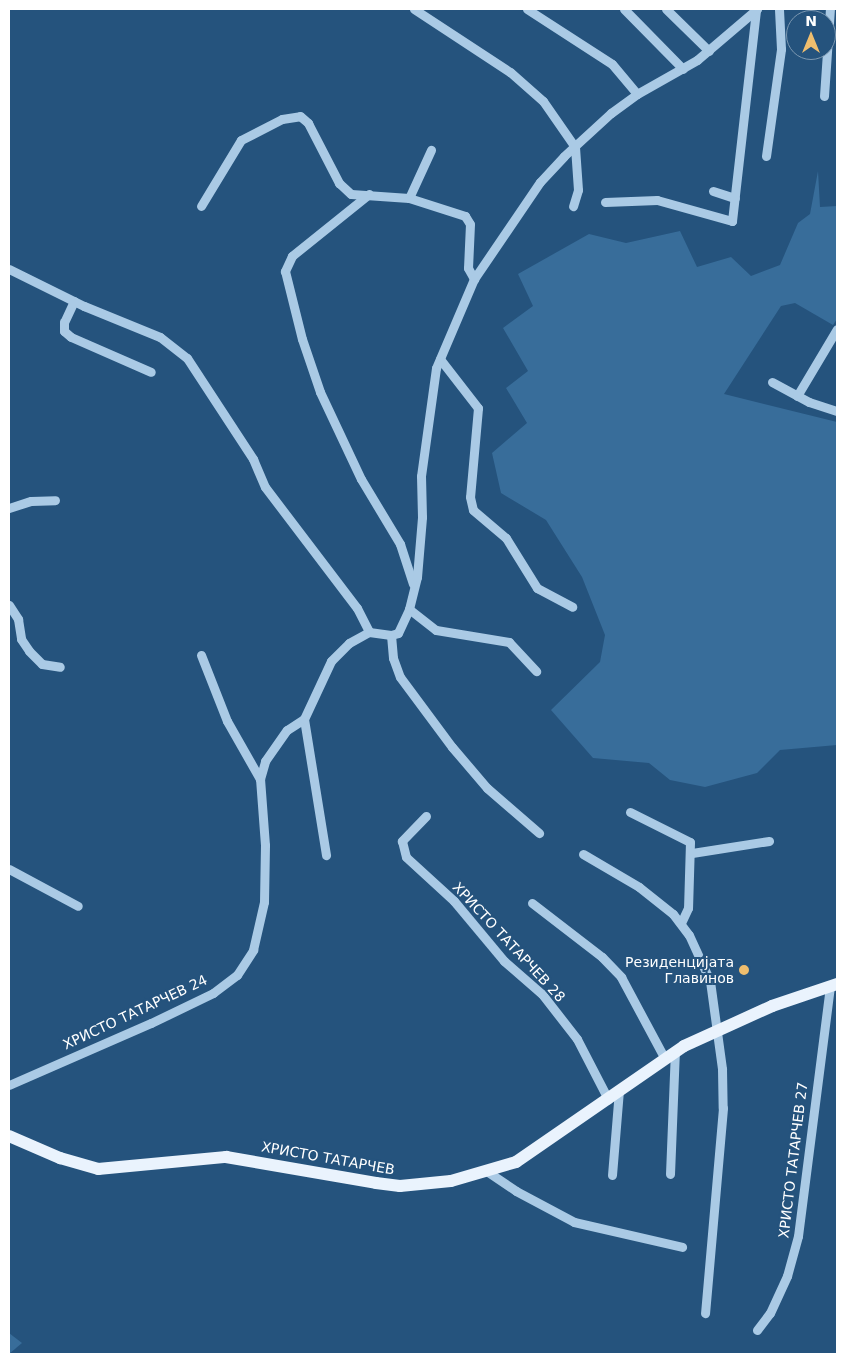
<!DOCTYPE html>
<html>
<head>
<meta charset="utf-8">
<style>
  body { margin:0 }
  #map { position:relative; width:846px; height:1363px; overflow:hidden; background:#25537d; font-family:"DejaVu Sans",sans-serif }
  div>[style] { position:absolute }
  .green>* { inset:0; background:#386d9a }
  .minor>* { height:9px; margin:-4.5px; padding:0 4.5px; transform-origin:4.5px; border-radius:4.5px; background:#aacae5 }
  .major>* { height:12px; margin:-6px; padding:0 6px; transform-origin:6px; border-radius:6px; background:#eaf3fd }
  .dots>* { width:14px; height:14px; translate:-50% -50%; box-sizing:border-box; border:2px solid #25537d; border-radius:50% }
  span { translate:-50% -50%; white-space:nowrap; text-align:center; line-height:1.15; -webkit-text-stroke:4px #25537d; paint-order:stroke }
  .street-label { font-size:14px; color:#fff }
  .poi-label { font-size:14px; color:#fff }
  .right { translate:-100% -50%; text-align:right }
  .frame { position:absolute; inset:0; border:10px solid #fff; pointer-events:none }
  .north { position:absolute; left:786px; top:10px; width:50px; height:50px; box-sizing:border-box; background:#25537d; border:1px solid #7c98b1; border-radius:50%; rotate:0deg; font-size:14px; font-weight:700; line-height:20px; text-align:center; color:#fff }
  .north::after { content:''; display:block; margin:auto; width:18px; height:22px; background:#efbe6e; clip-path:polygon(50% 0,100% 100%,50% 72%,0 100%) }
</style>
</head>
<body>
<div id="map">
  <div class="green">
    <i style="clip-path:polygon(818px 171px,820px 207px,837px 206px,837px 319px,833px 325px,795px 303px,781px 306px,724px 394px,837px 422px,837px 745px,780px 750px,757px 773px,705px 787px,670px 780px,649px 763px,593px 758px,551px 710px,600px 662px,605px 635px,582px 577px,546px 520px,501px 493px,492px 453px,527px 423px,506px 388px,528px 371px,503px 328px,533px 306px,518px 274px,589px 234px,626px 243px,680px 231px,697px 267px,731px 257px,751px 276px,780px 265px,798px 223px,810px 214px)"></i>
    <i style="clip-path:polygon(9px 1333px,22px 1343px,9px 1354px)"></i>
  </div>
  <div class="minor">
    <i style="left:414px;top:9px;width:115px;rotate:33.3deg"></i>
    <i style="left:510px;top:72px;width:44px;rotate:41.3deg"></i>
    <i style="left:543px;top:101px;width:56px;rotate:55.2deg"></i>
    <i style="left:575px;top:147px;width:43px;rotate:86deg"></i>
    <i style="left:578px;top:190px;width:17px;rotate:107deg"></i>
    <i style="left:527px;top:9px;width:101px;rotate:32.9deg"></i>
    <i style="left:612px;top:64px;width:39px;rotate:50deg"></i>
    <i style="left:624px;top:9px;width:84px;rotate:45.5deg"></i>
    <i style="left:666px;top:9px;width:60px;rotate:44.3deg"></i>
    <i style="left:824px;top:96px;width:87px;rotate:-86.1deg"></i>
    <i style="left:766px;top:156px;width:108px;rotate:-82deg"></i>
    <i style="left:781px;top:49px;width:40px;rotate:-92.9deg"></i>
    <i style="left:713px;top:191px;width:23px;rotate:18deg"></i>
    <i style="left:369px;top:194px;width:99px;rotate:141.2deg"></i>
    <i style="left:292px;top:256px;width:17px;rotate:115deg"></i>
    <i style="left:285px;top:271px;width:70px;rotate:76deg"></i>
    <i style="left:302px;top:339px;width:56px;rotate:71.2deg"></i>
    <i style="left:320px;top:392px;width:96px;rotate:64.8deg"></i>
    <i style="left:361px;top:479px;width:76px;rotate:59deg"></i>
    <i style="left:400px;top:544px;width:42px;rotate:72deg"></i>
    <i style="left:409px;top:198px;width:53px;rotate:-65.4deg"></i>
    <i style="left:605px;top:202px;width:52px;rotate:-2.2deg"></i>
    <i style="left:657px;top:200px;width:78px;rotate:15.6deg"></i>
    <i style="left:732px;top:221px;width:212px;rotate:-83.5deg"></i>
    <i style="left:201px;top:206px;width:77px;rotate:-58.8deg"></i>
    <i style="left:241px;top:140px;width:46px;rotate:-27.1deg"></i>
    <i style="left:282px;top:119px;width:18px;rotate:-9deg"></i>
    <i style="left:300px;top:116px;width:11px;rotate:41deg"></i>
    <i style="left:308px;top:123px;width:68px;rotate:62.7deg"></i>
    <i style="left:339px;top:183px;width:16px;rotate:43deg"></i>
    <i style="left:351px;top:194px;width:58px;rotate:3.9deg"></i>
    <i style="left:409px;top:198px;width:59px;rotate:17.8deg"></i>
    <i style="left:465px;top:216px;width:9px;rotate:58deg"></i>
    <i style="left:470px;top:224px;width:44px;rotate:92.6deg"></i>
    <i style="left:468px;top:268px;width:13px;rotate:61deg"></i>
    <i style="left:9px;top:269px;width:84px;rotate:26.3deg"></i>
    <i style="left:84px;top:306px;width:82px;rotate:22.2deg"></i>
    <i style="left:160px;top:337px;width:34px;rotate:38deg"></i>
    <i style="left:187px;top:358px;width:121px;rotate:56.8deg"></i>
    <i style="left:253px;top:459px;width:30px;rotate:67deg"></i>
    <i style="left:265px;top:487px;width:152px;rotate:52.8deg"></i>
    <i style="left:357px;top:608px;width:27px;rotate:63deg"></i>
    <i style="left:74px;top:301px;width:23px;rotate:115deg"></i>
    <i style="left:64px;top:322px;width:9px;rotate:90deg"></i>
    <i style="left:64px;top:331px;width:9px;rotate:41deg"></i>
    <i style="left:71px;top:337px;width:87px;rotate:23.6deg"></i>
    <i style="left:440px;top:359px;width:62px;rotate:52.2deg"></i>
    <i style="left:478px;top:408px;width:89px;rotate:95.1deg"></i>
    <i style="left:470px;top:497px;width:13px;rotate:77deg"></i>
    <i style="left:473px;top:510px;width:43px;rotate:40.3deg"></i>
    <i style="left:506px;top:538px;width:59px;rotate:58.2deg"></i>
    <i style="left:537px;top:588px;width:40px;rotate:28deg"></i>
    <i style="left:772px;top:382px;width:42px;rotate:28.4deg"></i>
    <i style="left:809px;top:402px;width:29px;rotate:18deg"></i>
    <i style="left:797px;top:396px;width:78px;rotate:-59.2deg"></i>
    <i style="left:9px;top:508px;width:23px;rotate:-18deg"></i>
    <i style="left:31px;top:501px;width:24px;rotate:-2deg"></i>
    <i style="left:9px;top:605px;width:17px;rotate:57deg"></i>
    <i style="left:18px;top:619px;width:20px;rotate:81deg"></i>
    <i style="left:21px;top:639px;width:14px;rotate:56deg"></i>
    <i style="left:29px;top:651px;width:18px;rotate:45deg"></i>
    <i style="left:42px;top:664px;width:18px;rotate:9deg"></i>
    <i style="left:409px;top:609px;width:34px;rotate:38deg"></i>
    <i style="left:436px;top:630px;width:74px;rotate:9.3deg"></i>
    <i style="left:509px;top:642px;width:40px;rotate:47deg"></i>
    <i style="left:391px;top:635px;width:23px;rotate:85deg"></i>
    <i style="left:393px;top:658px;width:20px;rotate:70deg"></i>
    <i style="left:400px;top:677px;width:87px;rotate:53.4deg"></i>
    <i style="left:452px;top:747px;width:54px;rotate:49.5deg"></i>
    <i style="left:487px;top:788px;width:69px;rotate:40.9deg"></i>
    <i style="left:201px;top:655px;width:71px;rotate:68.5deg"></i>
    <i style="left:227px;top:721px;width:67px;rotate:60.4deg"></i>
    <i style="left:304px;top:719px;width:138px;rotate:80.8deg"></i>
    <i style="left:630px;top:812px;width:67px;rotate:26.6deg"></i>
    <i style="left:690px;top:842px;width:66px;rotate:91.7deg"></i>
    <i style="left:688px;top:908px;width:17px;rotate:115deg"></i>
    <i style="left:426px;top:816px;width:35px;rotate:134deg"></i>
    <i style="left:402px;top:841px;width:16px;rotate:76deg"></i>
    <i style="left:406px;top:857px;width:65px;rotate:42.5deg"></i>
    <i style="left:454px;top:901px;width:78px;rotate:50.2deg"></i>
    <i style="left:504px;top:961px;width:50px;rotate:41deg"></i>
    <i style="left:542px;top:994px;width:57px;rotate:52.1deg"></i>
    <i style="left:577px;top:1039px;width:68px;rotate:62.7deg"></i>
    <i style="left:692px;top:853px;width:78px;rotate:-8.9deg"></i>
    <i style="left:583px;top:854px;width:65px;rotate:30.5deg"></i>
    <i style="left:639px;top:887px;width:43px;rotate:38.5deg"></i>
    <i style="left:673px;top:914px;width:26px;rotate:53deg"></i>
    <i style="left:689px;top:935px;width:51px;rotate:65.5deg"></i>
    <i style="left:710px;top:981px;width:89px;rotate:82.2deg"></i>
    <i style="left:722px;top:1069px;width:39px;rotate:89deg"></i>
    <i style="left:723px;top:1108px;width:206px;rotate:95deg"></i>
    <i style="left:9px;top:869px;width:78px;rotate:28.2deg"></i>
    <i style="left:532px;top:903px;width:88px;rotate:37.6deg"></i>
    <i style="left:602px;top:957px;width:28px;rotate:46deg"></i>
    <i style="left:621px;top:977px;width:93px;rotate:61.8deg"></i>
    <i style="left:9px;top:1085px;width:155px;rotate:-23.6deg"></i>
    <i style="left:151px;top:1023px;width:69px;rotate:-25.8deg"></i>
    <i style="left:213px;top:993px;width:30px;rotate:-37deg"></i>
    <i style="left:237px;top:975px;width:30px;rotate:-57deg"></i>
    <i style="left:253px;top:950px;width:49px;rotate:-77.1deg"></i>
    <i style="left:264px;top:902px;width:57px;rotate:-89deg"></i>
    <i style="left:265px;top:845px;width:66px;rotate:-94.3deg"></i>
    <i style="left:260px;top:779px;width:19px;rotate:-74deg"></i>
    <i style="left:265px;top:761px;width:38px;rotate:-55deg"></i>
    <i style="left:287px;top:730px;width:20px;rotate:-33deg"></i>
    <i style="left:304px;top:719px;width:64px;rotate:-65deg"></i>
    <i style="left:331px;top:661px;width:25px;rotate:-45deg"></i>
    <i style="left:349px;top:643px;width:23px;rotate:-29deg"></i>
    <i style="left:369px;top:632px;width:22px;rotate:8deg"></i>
    <i style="left:391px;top:635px;width:7px;rotate:-16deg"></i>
    <i style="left:398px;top:633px;width:26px;rotate:-65deg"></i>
    <i style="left:409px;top:609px;width:33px;rotate:-76deg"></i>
    <i style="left:417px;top:577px;width:60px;rotate:-85.2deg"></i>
    <i style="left:422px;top:517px;width:41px;rotate:-91.4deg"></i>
    <i style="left:421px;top:476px;width:109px;rotate:-82.1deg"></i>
    <i style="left:436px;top:368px;width:97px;rotate:-66.9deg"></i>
    <i style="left:474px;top:279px;width:117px;rotate:-55.8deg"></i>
    <i style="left:540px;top:182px;width:35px;rotate:-47deg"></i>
    <i style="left:564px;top:156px;width:64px;rotate:-42.5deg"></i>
    <i style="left:611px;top:113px;width:32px;rotate:-36deg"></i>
    <i style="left:637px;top:94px;width:69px;rotate:-29.5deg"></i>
    <i style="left:697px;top:60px;width:79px;rotate:-40.4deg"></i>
    <i style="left:488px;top:1172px;width:34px;rotate:34deg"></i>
    <i style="left:516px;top:1191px;width:66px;rotate:28.1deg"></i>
    <i style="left:574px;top:1222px;width:111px;rotate:13deg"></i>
    <i style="left:670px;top:1174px;width:122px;rotate:-87.7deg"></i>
    <i style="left:612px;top:1175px;width:85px;rotate:-85.3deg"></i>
    <i style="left:757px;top:1330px;width:21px;rotate:-53deg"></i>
    <i style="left:770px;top:1313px;width:41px;rotate:-65.3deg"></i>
    <i style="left:787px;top:1276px;width:41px;rotate:-74.6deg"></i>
    <i style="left:798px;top:1236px;width:252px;rotate:-82.7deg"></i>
  </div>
  <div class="major">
    <i style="left:9px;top:1136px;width:56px;rotate:23.3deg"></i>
    <i style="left:60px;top:1158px;width:40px;rotate:16deg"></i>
    <i style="left:98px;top:1169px;width:129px;rotate:-5.4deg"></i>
    <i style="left:226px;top:1157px;width:152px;rotate:9.8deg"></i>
    <i style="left:376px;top:1183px;width:24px;rotate:7deg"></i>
    <i style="left:400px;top:1186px;width:51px;rotate:-5.6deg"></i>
    <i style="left:451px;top:1181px;width:68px;rotate:-16.3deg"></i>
    <i style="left:516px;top:1162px;width:204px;rotate:-34.6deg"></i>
    <i style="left:684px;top:1046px;width:97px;rotate:-24.4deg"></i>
    <i style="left:772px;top:1006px;width:69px;rotate:-18.7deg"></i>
  </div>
  <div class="dots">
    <i style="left:744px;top:970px;background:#efbe6e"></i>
  </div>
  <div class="street-label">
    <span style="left:509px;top:942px;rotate:47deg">ХРИСТО ТАТАРЧЕВ 28</span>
    <span style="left:135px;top:1012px;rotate:-25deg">ХРИСТО ТАТАРЧЕВ 24</span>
    <span style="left:328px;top:1158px;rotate:10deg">ХРИСТО ТАТАРЧЕВ</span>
    <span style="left:793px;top:1160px;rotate:-83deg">ХРИСТО ТАТАРЧЕВ 27</span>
  </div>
  <div class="poi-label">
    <span class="right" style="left:734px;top:970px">Резиденцијата<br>Главинов</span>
  </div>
  <div class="frame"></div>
  <div class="north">N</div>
</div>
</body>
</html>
